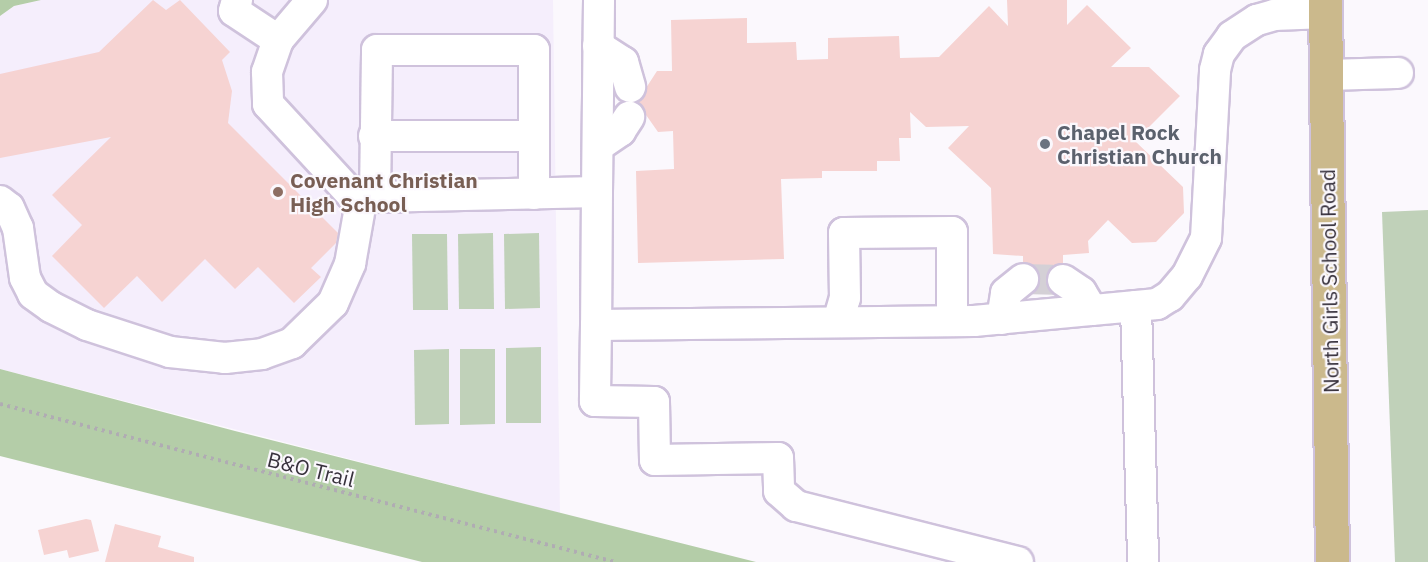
<!DOCTYPE html>
<html>
<head>
<meta charset="utf-8">
<style>
  body { margin:0 }
  #map { position:relative; width:1428px; height:562px; overflow:hidden; background:#fbf8fd; font-family:"IBM Plex Sans",sans-serif }
  div>[style] { position:absolute }
  .built>* { inset:0; background:#f5eefc }
  .green>* { inset:0; background:#c0d1b9 }
  .forest>* { inset:0; background:#b4cda8 }
  .building>* { inset:0; background:#f6d3d2 }
  .minor-tunnel>* { height:30px; margin-top:-15px; transform-origin:0; background:repeating-linear-gradient(90deg,#d4d0d6 0 30px,transparent 0 45px) }
  .path>* { height:4px; margin-top:-2px; transform-origin:0; background:repeating-linear-gradient(90deg,#b0acb3 0 3px,transparent 0 7.5px) }
  .roads { filter:drop-shadow(2px 0 #cfc2dc) drop-shadow(-2px 0 #cfc2dc) drop-shadow(0 2px #cfc2dc) drop-shadow(0 -2px #cfc2dc) }
  .minor>* { height:30px; margin:-15px; padding:0 15px; transform-origin:15px; border-radius:15px; background:#fff }
  .major>* { height:33px; margin:-16.5px; padding:0 16.5px; transform-origin:16.5px; border-radius:16.5px; background:#cbb98c }
  .dots>* { width:16px; height:16px; translate:-50% -50%; box-sizing:border-box; border:3px solid #fbf8fd; border-radius:50% }
  span { translate:-50% -50%; white-space:nowrap; text-align:center; line-height:1.15; -webkit-text-stroke:4.5px #fbf8fd; paint-order:stroke }
  .worship-label { font-size:21px; color:#5b616d; font-weight:700 }
  .left { translate:0 -50%; text-align:left }
  .education-label { font-size:21px; color:#785e54; font-weight:700 }
  .street-label { font-size:21px; color:#37313c }
</style>
</head>
<body>
<div id="map">
  <div class="built">
    <i style="clip-path:polygon(41px 0,553px 0,560px 513px,0 369px,0 16px,14px 6px)"></i>
  </div>
  <div class="green">
    <i style="clip-path:polygon(1428px 210px,1428px 562px,1395px 562px,1382px 212px)"></i>
    <i style="clip-path:polygon(493px 233px,494px 309px,459px 309px,458px 234px)"></i>
    <i style="clip-path:polygon(539px 233px,540px 308px,505px 309px,504px 234px)"></i>
    <i style="clip-path:polygon(412px 234px,447px 234px,448px 310px,413px 310px)"></i>
    <i style="clip-path:polygon(541px 347px,541px 423px,506px 423px,506px 348px)"></i>
    <i style="clip-path:polygon(449px 349px,449px 424px,415px 425px,414px 350px)"></i>
    <i style="clip-path:polygon(460px 349px,495px 349px,495px 424px,460px 425px)"></i>
  </div>
  <div class="forest">
    <i style="clip-path:polygon(0 0,41px 0,14px 6px,0 16px)"></i>
    <i style="clip-path:polygon(0 369px,235px 431px,756px 562px,422px 562px,0 456px)"></i>
  </div>
  <div class="building">
    <i style="clip-path:polygon(153px 0,166px 10px,180px 0,230px 52px,222px 60px,232px 91px,228px 123px,338px 233px,336px 243px,311px 268px,321px 277px,294px 303px,258px 267px,235px 289px,205px 259px,162px 302px,137px 276px,104px 308px,52px 256px,82px 225px,52px 195px,111px 137px,0 158px,0 74px,99px 52px)"></i>
    <i style="clip-path:polygon(1007px 0,1067px 0,1067px 25px,1087px 5px,1131px 48px,1111px 67px,1149px 67px,1180px 96px,1135px 141px,1183px 187px,1184px 213px,1156px 242px,1132px 243px,1108px 220px,1088px 241px,1089px 253px,1063px 255px,1063px 263px,1049px 270px,1046px 279px,1053px 294px,1032px 294px,1039px 284px,1036px 268px,1023px 262px,1023px 256px,993px 254px,991px 188px,948px 148px,969px 126px,926px 127px,910px 112px,911px 138px,899px 138px,900px 161px,877px 161px,877px 171px,822px 171px,822px 178px,781px 179px,784px 259px,638px 263px,636px 171px,674px 169px,673px 131px,658px 132px,637px 102px,657px 71px,672px 71px,671px 20px,747px 18px,747px 43px,796px 42px,797px 60px,828px 59px,828px 38px,899px 36px,900px 58px,939px 57px,989px 6px,1008px 26px)"></i>
    <i style="clip-path:polygon(86px 519px,91px 520px,99px 551px,69px 558px,67px 550px,44px 555px,38px 530px)"></i>
    <i style="clip-path:polygon(115px 524px,161px 536px,158px 547px,194px 557px,194px 562px,105px 562px)"></i>
  </div>
  <div class="minor-tunnel">
    <i style="left:1023px;top:279px;width:40px;rotate:1.4deg"></i>
  </div>
  <div class="path">
    <i style="left:0;top:404px;width:635px;rotate:14.41deg"></i>
  </div>
  <div class="roads">
    <div class="minor">
      <i style="left:237px;top:0;width:11px;rotate:105deg"></i>
      <i style="left:234px;top:11px;width:53px;rotate:33.4deg"></i>
      <i style="left:312px;top:0;width:52px;rotate:130.4deg"></i>
      <i style="left:278px;top:40px;width:34px;rotate:109deg"></i>
      <i style="left:267px;top:72px;width:32px;rotate:88deg"></i>
      <i style="left:268px;top:104px;width:124px;rotate:47.3deg"></i>
      <i style="left:352px;top:195px;width:23px;rotate:5deg"></i>
      <i style="left:375px;top:197px;width:222px;rotate:-1.3deg"></i>
      <i style="left:597px;top:192px;width:192px;rotate:-89.4deg"></i>
      <i style="left:598px;top:46px;width:30px;rotate:33deg"></i>
      <i style="left:623px;top:62px;width:26px;rotate:74deg"></i>
      <i style="left:1326px;top:75px;width:72px;rotate:-1.6deg"></i>
      <i style="left:374px;top:136px;width:160px"></i>
      <i style="left:598px;top:146px;width:27px;rotate:-34deg"></i>
      <i style="left:620px;top:131px;width:17px;rotate:-57deg"></i>
      <i style="left:597px;top:192px;width:133px;rotate:90.4deg"></i>
      <i style="left:596px;top:325px;width:378px;rotate:-0.6deg"></i>
      <i style="left:974px;top:321px;width:184px;rotate:-5.3deg"></i>
      <i style="left:1157px;top:304px;width:15px;rotate:-32deg"></i>
      <i style="left:1170px;top:296px;width:26px;rotate:-50deg"></i>
      <i style="left:1187px;top:276px;width:42px;rotate:-63.4deg"></i>
      <i style="left:1206px;top:238px;width:168px;rotate:-86.9deg"></i>
      <i style="left:1215px;top:70px;width:16px;rotate:-76deg"></i>
      <i style="left:1219px;top:54px;width:22px;rotate:-54deg"></i>
      <i style="left:1232px;top:36px;width:30px;rotate:-33deg"></i>
      <i style="left:1257px;top:20px;width:19px;rotate:-16deg"></i>
      <i style="left:1275px;top:15px;width:50px;rotate:-2.3deg"></i>
      <i style="left:375px;top:197px;width:147px;rotate:-89.2deg"></i>
      <i style="left:377px;top:50px;width:157px"></i>
      <i style="left:534px;top:50px;width:144px;rotate:90deg"></i>
      <i style="left:0;top:201px;width:11px;rotate:38deg"></i>
      <i style="left:9px;top:208px;width:22px;rotate:66deg"></i>
      <i style="left:18px;top:228px;width:50px;rotate:82deg"></i>
      <i style="left:25px;top:278px;width:18px;rotate:63deg"></i>
      <i style="left:33px;top:294px;width:22px;rotate:36deg"></i>
      <i style="left:51px;top:307px;width:40px;rotate:26.6deg"></i>
      <i style="left:87px;top:325px;width:87px;rotate:18deg"></i>
      <i style="left:170px;top:352px;width:55px;rotate:6.2deg"></i>
      <i style="left:225px;top:358px;width:37px;rotate:-6deg"></i>
      <i style="left:262px;top:354px;width:32px;rotate:-20deg"></i>
      <i style="left:292px;top:343px;width:57px;rotate:-44.3deg"></i>
      <i style="left:333px;top:303px;width:43px;rotate:-66.4deg"></i>
      <i style="left:350px;top:264px;width:69px;rotate:-80deg"></i>
      <i style="left:1063px;top:280px;width:22px;rotate:34deg"></i>
      <i style="left:1081px;top:292px;width:21px;rotate:59deg"></i>
      <i style="left:1136px;top:306px;width:256px;rotate:88.4deg"></i>
      <i style="left:1002px;top:319px;width:26px;rotate:-81deg"></i>
      <i style="left:1006px;top:293px;width:22px;rotate:-39deg"></i>
      <i style="left:838px;top:322px;width:25px;rotate:-74deg"></i>
      <i style="left:845px;top:298px;width:65px;rotate:-90.9deg"></i>
      <i style="left:844px;top:233px;width:108px;rotate:-0.5deg"></i>
      <i style="left:952px;top:232px;width:89px;rotate:90deg"></i>
      <i style="left:596px;top:325px;width:76px;rotate:90.8deg"></i>
      <i style="left:595px;top:401px;width:59px;rotate:1deg"></i>
      <i style="left:654px;top:402px;width:58px;rotate:89deg"></i>
      <i style="left:655px;top:460px;width:123px;rotate:-0.9deg"></i>
      <i style="left:778px;top:458px;width:33px;rotate:88deg"></i>
      <i style="left:779px;top:491px;width:23px;rotate:41deg"></i>
      <i style="left:796px;top:506px;width:229px;rotate:14.2deg"></i>
    </div>
    <div class="major">
      <i style="left:1325px;top:0;width:562px;rotate:89.29deg"></i>
    </div>
  </div>
  <div class="dots">
    <i style="left:1045px;top:144px;background:#6b7280"></i>
    <i style="left:278px;top:192px;background:#8d6e63"></i>
  </div>
  <div class="worship-label">
    <span class="left" style="left:1057px;top:144px">Chapel Rock<br>Christian Church</span>
  </div>
  <div class="education-label">
    <span class="left" style="left:290px;top:192px">Covenant Christian<br>High School</span>
  </div>
  <div class="street-label">
    <span style="left:1329px;top:281px;rotate:-91deg">North Girls School Road</span>
    <span style="left:311px;top:469px;rotate:14deg">B&amp;O Trail</span>
  </div>
</div>
</body>
</html>
